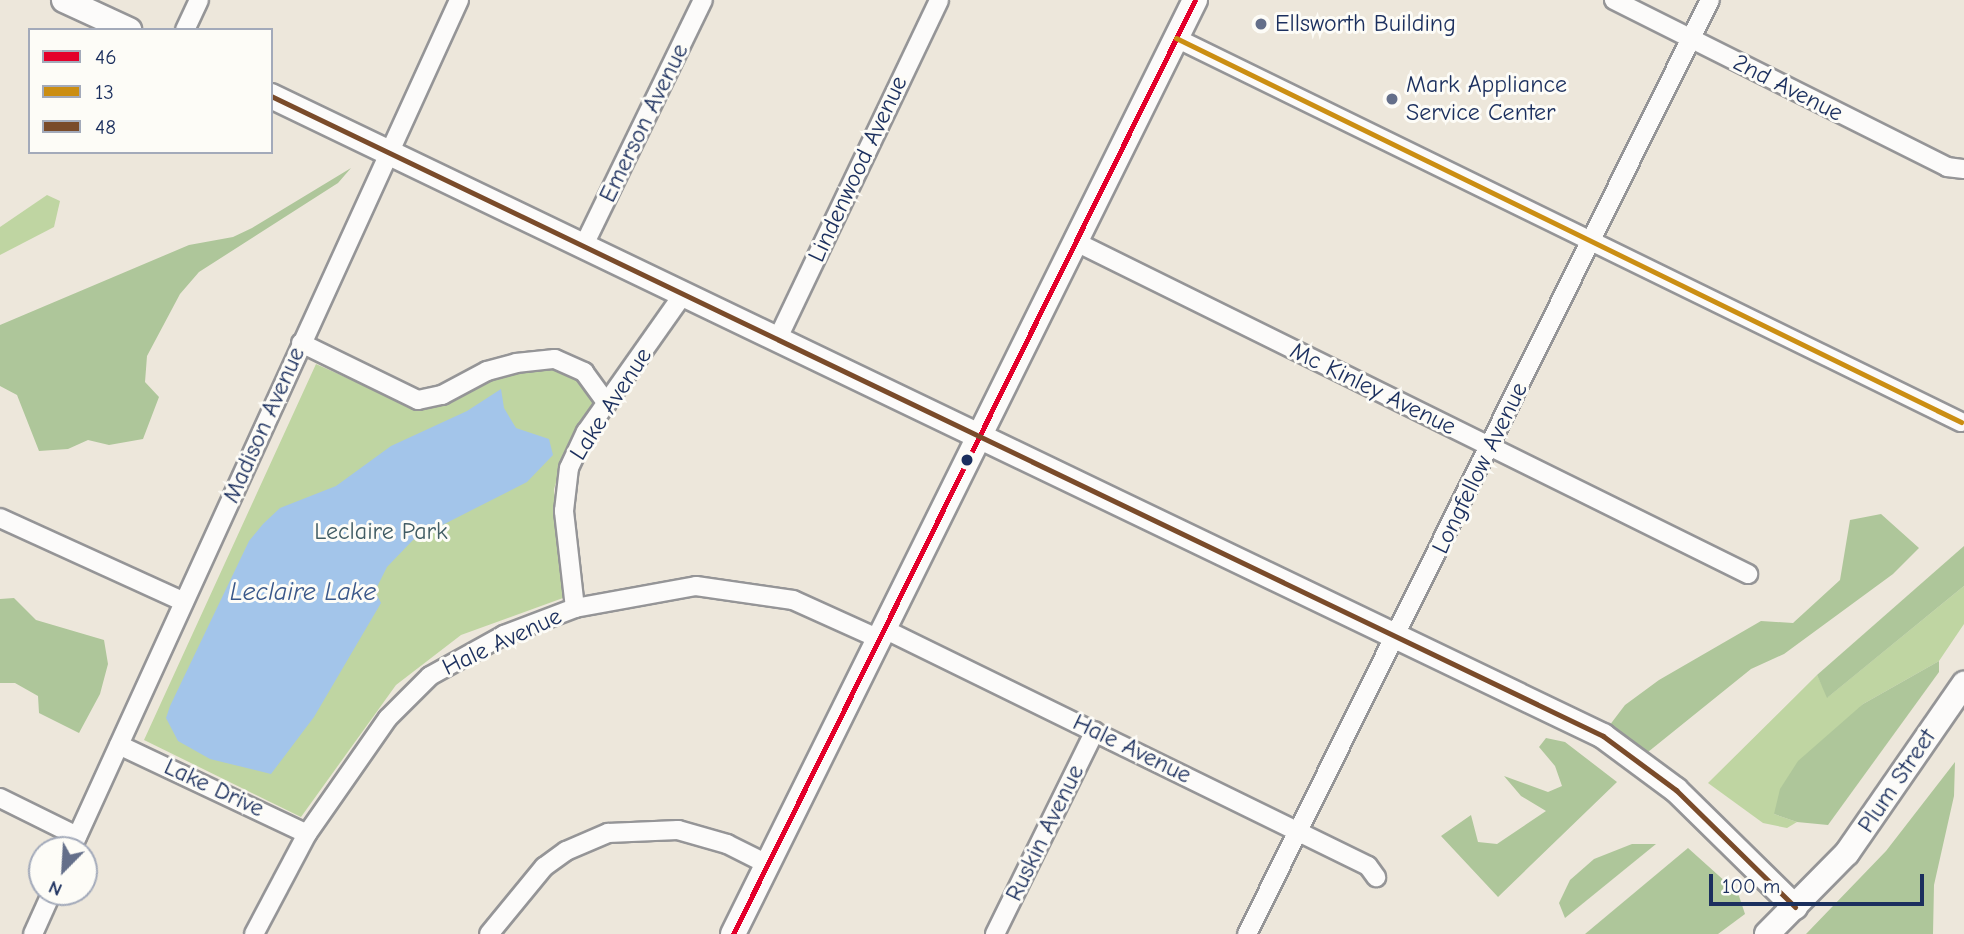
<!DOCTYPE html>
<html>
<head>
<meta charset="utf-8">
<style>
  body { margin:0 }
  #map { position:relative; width:1964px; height:934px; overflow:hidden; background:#ede7db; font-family:"Comic Neue",sans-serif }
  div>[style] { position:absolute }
  .green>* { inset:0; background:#bfd5a2 }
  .forest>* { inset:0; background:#aec69a }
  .water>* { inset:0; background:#a3c5ea }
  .roads { filter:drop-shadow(2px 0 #959597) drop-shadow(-2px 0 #959597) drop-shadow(0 2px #959597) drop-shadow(0 -2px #959597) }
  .street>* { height:18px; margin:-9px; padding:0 9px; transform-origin:9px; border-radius:9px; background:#fcfbfa }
  .secondary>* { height:24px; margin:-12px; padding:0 12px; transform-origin:12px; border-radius:12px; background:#fcfbfa }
  .bus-1>* { height:5px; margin:-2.5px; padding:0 2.5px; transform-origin:2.5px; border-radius:2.5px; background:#e4002b }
  .bus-2>* { height:5px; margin:-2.5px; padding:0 2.5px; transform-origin:2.5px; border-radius:2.5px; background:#cb8e13 }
  .bus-3>* { height:5px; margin:-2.5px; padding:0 2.5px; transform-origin:2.5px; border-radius:2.5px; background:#7a4b2a }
  .dots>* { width:19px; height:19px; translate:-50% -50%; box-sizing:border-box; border:4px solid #fdfcf7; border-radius:50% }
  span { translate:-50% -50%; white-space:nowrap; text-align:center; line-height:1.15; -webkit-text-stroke:6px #fdfcf7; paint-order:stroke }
  .poi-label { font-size:24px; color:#1b2f5e }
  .left { translate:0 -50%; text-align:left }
  .street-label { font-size:24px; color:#1b2f5e }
  .park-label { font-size:24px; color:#415c64 }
  .water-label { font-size:26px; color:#3a588a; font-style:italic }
  .legend { position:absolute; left:28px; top:28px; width:245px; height:126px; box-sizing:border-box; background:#fdfcf7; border:2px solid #a3aaba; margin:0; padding:9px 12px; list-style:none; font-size:21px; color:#1b2f5e }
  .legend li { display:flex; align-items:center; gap:14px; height:35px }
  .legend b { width:35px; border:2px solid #a3aaba }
  .north { position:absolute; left:28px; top:836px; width:70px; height:70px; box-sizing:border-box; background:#fdfcf7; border:2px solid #a3aaba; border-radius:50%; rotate:204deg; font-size:19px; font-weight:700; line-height:28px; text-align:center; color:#1b2f5e }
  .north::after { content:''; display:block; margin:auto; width:24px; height:32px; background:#646f8a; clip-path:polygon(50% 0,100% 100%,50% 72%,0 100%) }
  .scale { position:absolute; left:1709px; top:874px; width:215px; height:32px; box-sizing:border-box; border:4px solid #1b2f5e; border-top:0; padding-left:9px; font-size:21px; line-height:24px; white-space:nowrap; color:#1b2f5e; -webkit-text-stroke:5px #fdfcf7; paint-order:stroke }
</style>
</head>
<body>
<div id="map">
  <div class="green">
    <i style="clip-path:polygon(47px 195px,60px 201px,54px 227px,0 255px,0 227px)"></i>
    <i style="clip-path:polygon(316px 364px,401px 402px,430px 404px,515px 369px,562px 366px,590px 385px,594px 401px,569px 441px,554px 489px,563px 598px,461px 635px,396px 685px,301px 817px,144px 740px)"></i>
    <i style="clip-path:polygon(1964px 586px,1964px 624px,1939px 661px,1863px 704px,1774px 814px,1797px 822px,1787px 828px,1763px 823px,1708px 783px,1817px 675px,1828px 697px)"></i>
  </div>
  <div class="forest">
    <i style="clip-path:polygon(351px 168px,338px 183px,199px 272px,180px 294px,147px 356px,145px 382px,159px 397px,143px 439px,109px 445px,88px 440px,68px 449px,39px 451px,17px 395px,0 386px,0 325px,189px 245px,233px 237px,252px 228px)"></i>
    <i style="clip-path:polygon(1881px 514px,1919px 548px,1893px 574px,1784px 654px,1751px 669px,1648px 752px,1606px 730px,1625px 705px,1659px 680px,1761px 621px,1793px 623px,1840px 580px,1850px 520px)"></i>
    <i style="clip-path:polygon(1964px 546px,1964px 586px,1827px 698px,1817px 675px)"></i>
    <i style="clip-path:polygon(14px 598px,36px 620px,104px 640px,108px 664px,100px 694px,79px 733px,39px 713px,38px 696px,15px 683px,0 683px,0 599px)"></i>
    <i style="clip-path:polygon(1939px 661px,1939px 672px,1828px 825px,1797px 822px,1774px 814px,1780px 789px,1798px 761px,1863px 704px)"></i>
    <i style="clip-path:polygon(1546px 738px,1565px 742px,1617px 782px,1498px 897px,1441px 836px,1471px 815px,1478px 842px,1497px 844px,1546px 811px,1521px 796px,1504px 776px,1548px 792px,1562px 786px,1555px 766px,1539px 747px)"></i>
    <i style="clip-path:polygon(1955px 762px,1954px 796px,1934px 885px,1933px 934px,1806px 934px,1886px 851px)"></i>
    <i style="clip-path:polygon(1632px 844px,1656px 844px,1565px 918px,1559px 903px,1570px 880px,1594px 859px)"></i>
    <i style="clip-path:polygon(1688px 848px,1738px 893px,1745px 914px,1718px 934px,1585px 934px)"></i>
  </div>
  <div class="water">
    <i style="clip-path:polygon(501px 389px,504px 408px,516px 428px,549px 439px,553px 455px,527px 482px,413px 540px,387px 567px,375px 591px,381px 603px,314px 717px,271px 774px,210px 759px,178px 741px,166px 718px,170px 706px,249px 541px,263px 524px,280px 508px,336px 486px,391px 446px,467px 411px)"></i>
  </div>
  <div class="roads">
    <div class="street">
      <i style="left:1614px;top:0;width:373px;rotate:26.6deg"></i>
      <i style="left:1947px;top:167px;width:17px;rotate:7deg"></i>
      <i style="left:185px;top:30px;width:33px;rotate:-65deg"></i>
      <i style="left:1176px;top:38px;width:874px;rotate:26.07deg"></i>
      <i style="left:1074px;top:241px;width:752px;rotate:26.29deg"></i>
      <i style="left:584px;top:245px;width:272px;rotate:-64.1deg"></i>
      <i style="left:778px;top:338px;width:374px;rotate:-64.5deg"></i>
      <i style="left:301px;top:343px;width:130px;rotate:26deg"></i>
      <i style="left:418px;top:400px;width:25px;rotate:-12deg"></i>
      <i style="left:442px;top:395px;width:51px;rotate:-28.1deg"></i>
      <i style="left:487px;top:371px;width:30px;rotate:-15deg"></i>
      <i style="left:516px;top:363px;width:39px;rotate:-6deg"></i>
      <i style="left:555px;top:359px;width:32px;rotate:24deg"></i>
      <i style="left:584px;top:372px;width:39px;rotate:54deg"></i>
      <i style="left:0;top:518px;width:202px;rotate:24.5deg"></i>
      <i style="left:575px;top:608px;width:98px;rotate:-96.5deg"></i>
      <i style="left:564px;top:511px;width:43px;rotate:-83.4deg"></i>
      <i style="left:569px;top:468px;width:40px;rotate:-65deg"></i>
      <i style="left:586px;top:432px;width:170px;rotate:-54.8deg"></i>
      <i style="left:882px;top:628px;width:541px;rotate:26.09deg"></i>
      <i style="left:1368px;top:866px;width:14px;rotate:54deg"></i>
      <i style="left:119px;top:745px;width:208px;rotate:25.3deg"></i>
      <i style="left:0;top:798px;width:86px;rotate:26.3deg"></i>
      <i style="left:71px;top:850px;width:934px;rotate:-65.46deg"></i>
      <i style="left:33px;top:934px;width:46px;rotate:-65.7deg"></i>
      <i style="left:254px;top:934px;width:113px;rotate:-62.1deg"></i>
      <i style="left:307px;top:834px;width:141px;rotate:-55.1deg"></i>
      <i style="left:388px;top:718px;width:59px;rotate:-45deg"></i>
      <i style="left:430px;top:676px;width:85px;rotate:-29deg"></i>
      <i style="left:504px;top:635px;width:76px;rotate:-20.8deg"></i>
      <i style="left:575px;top:608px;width:123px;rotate:-10.3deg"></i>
      <i style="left:696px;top:586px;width:98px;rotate:8.2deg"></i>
      <i style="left:793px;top:600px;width:92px;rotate:24.3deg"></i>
      <i style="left:489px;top:934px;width:87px;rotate:-50.6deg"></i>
      <i style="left:544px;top:867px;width:27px;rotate:-36deg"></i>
      <i style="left:566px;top:851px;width:46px;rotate:-23.2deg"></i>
      <i style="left:608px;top:833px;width:70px;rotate:-2.5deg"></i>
      <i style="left:678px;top:830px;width:51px;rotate:15.9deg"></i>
      <i style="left:727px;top:844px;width:45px;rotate:26.6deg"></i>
      <i style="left:995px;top:934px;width:226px;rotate:-63.8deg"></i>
      <i style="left:1247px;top:934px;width:1042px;rotate:-63.63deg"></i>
    </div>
    <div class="secondary">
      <i style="left:64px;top:0;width:72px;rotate:24.8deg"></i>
      <i style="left:271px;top:96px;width:1478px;rotate:25.66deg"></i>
      <i style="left:1603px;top:736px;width:91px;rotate:36.5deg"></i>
      <i style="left:1676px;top:790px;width:167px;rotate:44.5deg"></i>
      <i style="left:733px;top:934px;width:1042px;rotate:-63.68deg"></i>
      <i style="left:1767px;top:934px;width:114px;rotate:-45.4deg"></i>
      <i style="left:1847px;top:853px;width:206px;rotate:-55.3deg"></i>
    </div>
  </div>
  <div class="bus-1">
    <i style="left:733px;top:934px;width:1042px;rotate:-63.68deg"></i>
  </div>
  <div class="bus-2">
    <i style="left:1176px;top:38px;width:874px;rotate:26.07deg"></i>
  </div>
  <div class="bus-3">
    <i style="left:271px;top:96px;width:1478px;rotate:25.66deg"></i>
    <i style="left:1603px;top:736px;width:91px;rotate:36.5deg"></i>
    <i style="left:1676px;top:790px;width:167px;rotate:44.5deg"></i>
  </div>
  <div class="dots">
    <i style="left:1261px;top:24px;background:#646f8a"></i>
    <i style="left:1392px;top:99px;background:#646f8a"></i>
    <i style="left:967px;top:460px;background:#1b2f5e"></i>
  </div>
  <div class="poi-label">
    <span class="left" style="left:1275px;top:24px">Ellsworth Building</span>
    <span class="left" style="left:1406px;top:99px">Mark Appliance<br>Service Center</span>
  </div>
  <div class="street-label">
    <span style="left:1788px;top:88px;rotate:27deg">2nd Avenue</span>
    <span style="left:644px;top:123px;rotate:-64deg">Emerson Avenue</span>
    <span style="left:858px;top:169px;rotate:-65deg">Lindenwood Avenue</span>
    <span style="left:1373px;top:389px;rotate:26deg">Mc Kinley Avenue</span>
    <span style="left:611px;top:404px;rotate:-57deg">Lake Avenue</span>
    <span style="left:264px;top:425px;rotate:-66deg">Madison Avenue</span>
    <span style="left:1480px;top:468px;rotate:-64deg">Longfellow Avenue</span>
    <span style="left:502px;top:642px;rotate:-25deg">Hale Avenue</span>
    <span style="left:1132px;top:749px;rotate:26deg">Hale Avenue</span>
    <span style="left:1897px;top:781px;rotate:-56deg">Plum Street</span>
    <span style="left:214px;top:788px;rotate:25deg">Lake Drive</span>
    <span style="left:1045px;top:833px;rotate:-64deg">Ruskin Avenue</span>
  </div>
  <div class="park-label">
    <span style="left:381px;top:532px">Leclaire Park</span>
  </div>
  <div class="water-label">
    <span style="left:303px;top:593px">Leclaire Lake</span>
  </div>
  <ul class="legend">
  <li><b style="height:9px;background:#e4002b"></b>46</li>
  <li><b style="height:9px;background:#cb8e13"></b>13</li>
  <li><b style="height:9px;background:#7a4b2a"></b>48</li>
  </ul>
  <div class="north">N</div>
  <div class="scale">100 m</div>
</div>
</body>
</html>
